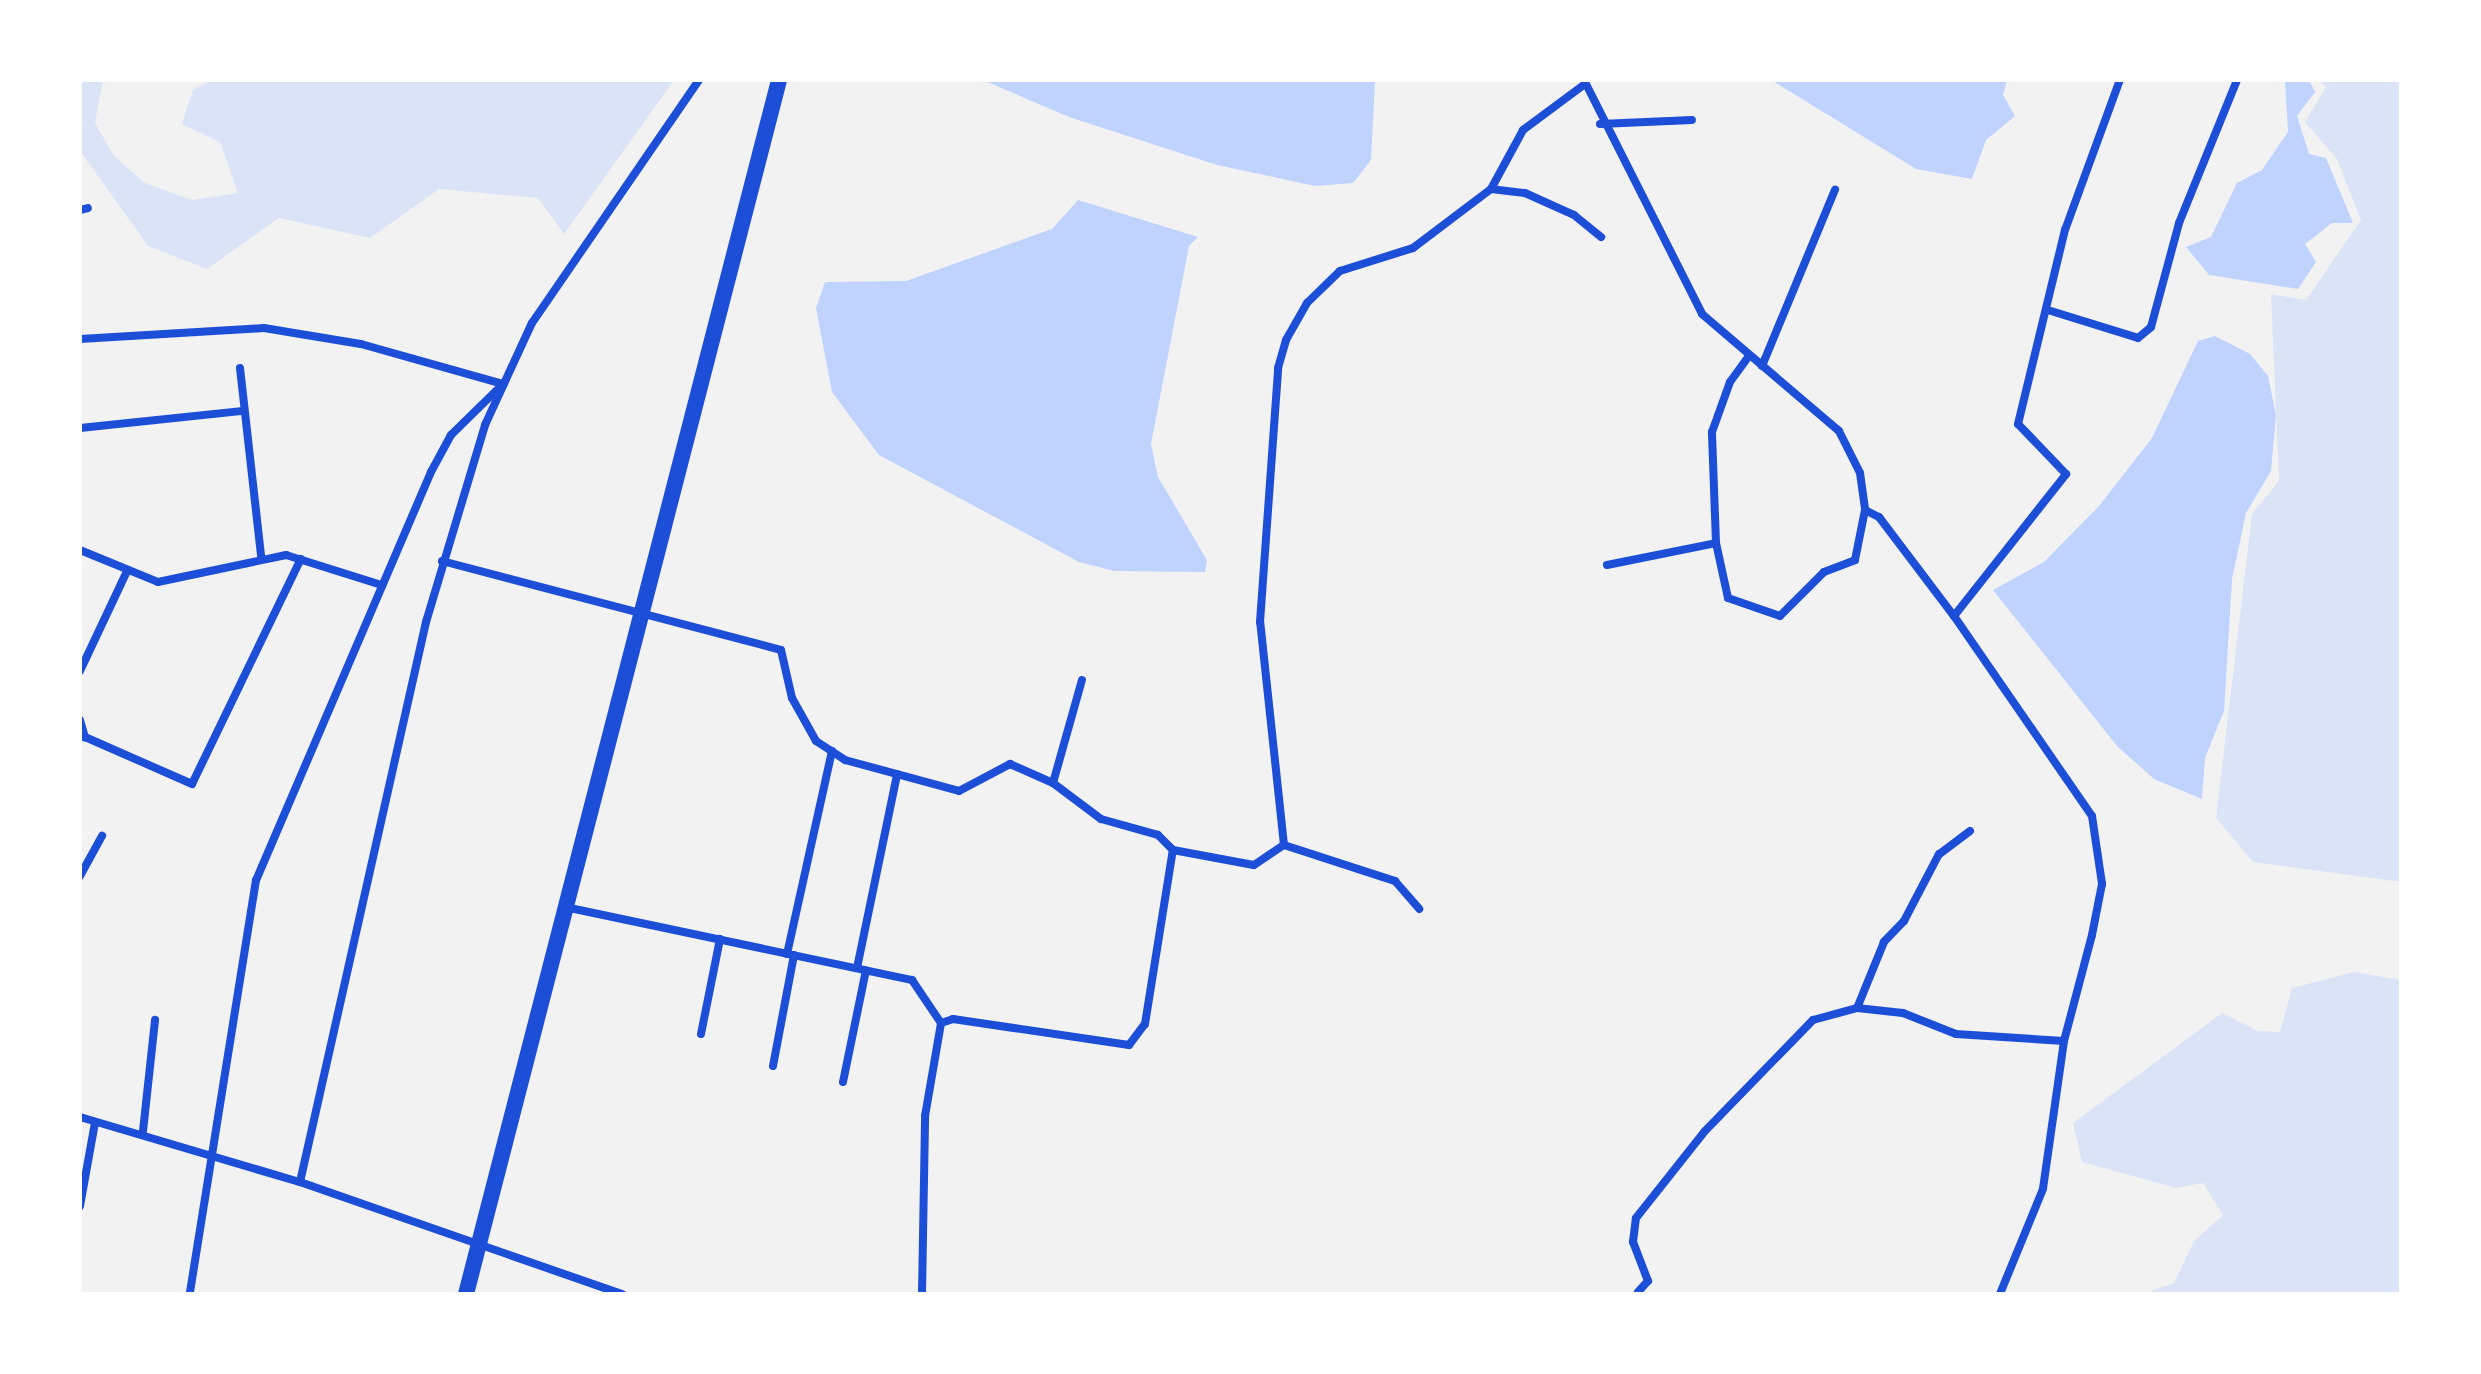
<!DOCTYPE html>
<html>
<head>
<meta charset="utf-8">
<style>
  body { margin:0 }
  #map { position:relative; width:2481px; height:1374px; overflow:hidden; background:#f2f2f2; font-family:"Open Sans",sans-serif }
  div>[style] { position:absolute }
  .green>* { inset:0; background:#dbe4f7 }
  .water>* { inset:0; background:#bfd3fe }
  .minor>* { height:8px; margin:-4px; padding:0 4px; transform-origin:4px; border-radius:4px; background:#1d4ed8 }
  .primary>* { height:16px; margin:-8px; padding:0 8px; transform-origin:8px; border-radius:8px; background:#1d4ed8 }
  span { translate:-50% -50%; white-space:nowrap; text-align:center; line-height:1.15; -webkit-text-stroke:8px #fff; paint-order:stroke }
  .frame { position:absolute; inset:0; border:82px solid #fff; pointer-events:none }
</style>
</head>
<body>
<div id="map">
  <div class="green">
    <i style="clip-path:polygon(80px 80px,103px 80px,95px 123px,114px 156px,145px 183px,192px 200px,238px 193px,220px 142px,182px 124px,193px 90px,212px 80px,674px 80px,564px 234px,538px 198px,439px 189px,370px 238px,279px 218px,207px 269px,148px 246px,80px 151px)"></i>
    <i style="clip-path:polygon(2319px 80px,2401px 80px,2401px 882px,2253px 862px,2216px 818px,2252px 514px,2279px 481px,2271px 294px,2306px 300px,2361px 220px,2337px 159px,2305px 122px,2326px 87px)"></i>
    <i style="clip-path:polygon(2354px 972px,2401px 980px,2401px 1294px,2143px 1294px,2174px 1283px,2194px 1241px,2223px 1215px,2203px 1183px,2176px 1188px,2082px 1162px,2073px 1123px,2222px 1013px,2258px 1031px,2280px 1032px,2292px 988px)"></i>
  </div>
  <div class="water">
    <i style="clip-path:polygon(983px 80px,1375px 80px,1371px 160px,1353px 183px,1315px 186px,1217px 165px,1069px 117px)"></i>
    <i style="clip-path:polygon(1771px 80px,2007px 80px,2003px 95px,2015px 116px,1986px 140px,1972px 179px,1916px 169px)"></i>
    <i style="clip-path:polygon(2285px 80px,2309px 80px,2315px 92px,2297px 116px,2309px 154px,2326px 158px,2353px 223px,2332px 223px,2305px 244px,2316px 262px,2298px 289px,2209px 275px,2186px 247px,2211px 237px,2237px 183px,2262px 170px,2288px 132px)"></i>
    <i style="clip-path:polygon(1078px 200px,1198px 237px,1189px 246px,1151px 444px,1158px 477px,1207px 560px,1205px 572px,1114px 571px,1079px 562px,879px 455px,832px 392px,816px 308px,825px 282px,906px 281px,1052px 229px)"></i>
    <i style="clip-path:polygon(2215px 336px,2250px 354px,2268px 376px,2276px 415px,2271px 471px,2246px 513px,2232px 579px,2224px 711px,2205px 758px,2202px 799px,2154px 779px,2117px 746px,1993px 590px,2044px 562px,2099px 506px,2152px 438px,2198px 341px)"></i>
  </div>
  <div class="minor">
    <i style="left:1584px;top:80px;width:262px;rotate:63.2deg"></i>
    <i style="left:1702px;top:314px;width:180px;rotate:40.5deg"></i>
    <i style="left:1839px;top:431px;width:47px;rotate:63.4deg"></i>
    <i style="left:1860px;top:473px;width:37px;rotate:82deg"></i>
    <i style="left:1865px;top:510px;width:16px;rotate:27deg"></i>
    <i style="left:1879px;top:517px;width:124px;rotate:52.9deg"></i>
    <i style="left:1954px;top:616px;width:243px;rotate:55.4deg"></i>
    <i style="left:2092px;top:816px;width:69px;rotate:81.6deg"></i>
    <i style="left:2102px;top:884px;width:52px;rotate:101.1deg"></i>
    <i style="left:2092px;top:935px;width:110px;rotate:104.8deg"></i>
    <i style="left:2064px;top:1041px;width:149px;rotate:98.1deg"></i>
    <i style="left:2043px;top:1189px;width:113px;rotate:112.3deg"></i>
    <i style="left:1600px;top:124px;width:92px;rotate:-2.5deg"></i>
    <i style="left:1491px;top:189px;width:34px;rotate:7deg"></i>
    <i style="left:1525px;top:193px;width:54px;rotate:24.2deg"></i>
    <i style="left:1574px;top:215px;width:35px;rotate:39deg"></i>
    <i style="left:80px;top:210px;width:8px;rotate:-14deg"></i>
    <i style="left:2051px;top:311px;width:91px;rotate:17.2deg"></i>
    <i style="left:2138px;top:338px;width:17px;rotate:-40deg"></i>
    <i style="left:2151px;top:327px;width:108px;rotate:-74.9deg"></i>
    <i style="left:2179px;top:223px;width:154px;rotate:-67.9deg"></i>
    <i style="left:80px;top:339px;width:184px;rotate:-3.4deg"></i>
    <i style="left:264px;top:328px;width:98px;rotate:9.4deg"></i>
    <i style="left:361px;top:344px;width:148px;rotate:15.7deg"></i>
    <i style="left:503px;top:384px;width:73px;rotate:135.6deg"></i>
    <i style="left:451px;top:435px;width:42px;rotate:118.4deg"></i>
    <i style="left:431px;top:472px;width:444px;rotate:113.2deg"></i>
    <i style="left:256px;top:880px;width:419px;rotate:99.1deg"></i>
    <i style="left:1762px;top:366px;width:191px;rotate:-67.5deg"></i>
    <i style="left:240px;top:368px;width:189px;rotate:83.6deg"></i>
    <i style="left:80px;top:428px;width:164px;rotate:-6deg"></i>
    <i style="left:1716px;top:543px;width:56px;rotate:77.7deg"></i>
    <i style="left:1728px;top:598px;width:55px;rotate:19.1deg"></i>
    <i style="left:1780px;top:616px;width:62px;rotate:-45deg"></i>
    <i style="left:1824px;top:572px;width:33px;rotate:-21deg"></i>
    <i style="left:1855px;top:560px;width:51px;rotate:-78.7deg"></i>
    <i style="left:80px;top:550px;width:84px;rotate:22.3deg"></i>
    <i style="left:158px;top:582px;width:131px;rotate:-11.9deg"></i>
    <i style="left:286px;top:555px;width:101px;rotate:17.4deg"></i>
    <i style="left:442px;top:561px;width:350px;rotate:14.7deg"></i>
    <i style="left:781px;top:650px;width:49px;rotate:77.1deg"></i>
    <i style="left:792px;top:698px;width:49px;rotate:60.8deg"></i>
    <i style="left:816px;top:741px;width:35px;rotate:33deg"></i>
    <i style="left:845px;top:760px;width:118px;rotate:15.2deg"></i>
    <i style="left:959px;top:791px;width:58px;rotate:-27.9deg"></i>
    <i style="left:1010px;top:764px;width:47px;rotate:23.8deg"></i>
    <i style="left:1053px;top:783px;width:60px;rotate:36.9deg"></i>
    <i style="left:1101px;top:819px;width:59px;rotate:15.7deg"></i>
    <i style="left:1158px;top:835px;width:21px;rotate:45deg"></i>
    <i style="left:1173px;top:850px;width:82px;rotate:10.5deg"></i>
    <i style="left:1254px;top:865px;width:36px;rotate:-34deg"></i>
    <i style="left:1284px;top:845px;width:224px;rotate:-96.1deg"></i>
    <i style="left:1260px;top:622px;width:255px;rotate:-85.9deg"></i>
    <i style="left:1278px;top:368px;width:29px;rotate:-74deg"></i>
    <i style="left:1286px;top:340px;width:43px;rotate:-60.4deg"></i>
    <i style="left:1307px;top:303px;width:46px;rotate:-44.1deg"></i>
    <i style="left:1340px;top:271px;width:77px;rotate:-17.5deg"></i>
    <i style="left:1413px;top:248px;width:98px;rotate:-37.1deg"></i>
    <i style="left:1491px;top:189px;width:67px;rotate:-61.5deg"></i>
    <i style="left:1523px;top:130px;width:77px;rotate:-36.6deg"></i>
    <i style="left:1607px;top:565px;width:111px;rotate:-11.4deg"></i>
    <i style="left:1716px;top:543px;width:111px;rotate:-92.1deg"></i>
    <i style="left:1712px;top:432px;width:53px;rotate:-70.2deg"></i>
    <i style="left:1730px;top:382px;width:32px;rotate:-54deg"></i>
    <i style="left:1954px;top:616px;width:181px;rotate:-51.7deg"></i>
    <i style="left:2066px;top:474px;width:69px;rotate:-133.8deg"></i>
    <i style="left:2018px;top:424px;width:200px;rotate:-76.4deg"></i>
    <i style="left:2065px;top:230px;width:160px;rotate:-69.9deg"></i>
    <i style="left:80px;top:671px;width:110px;rotate:-64.8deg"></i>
    <i style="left:80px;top:720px;width:18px;rotate:74deg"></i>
    <i style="left:85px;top:737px;width:117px;rotate:23.7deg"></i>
    <i style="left:192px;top:784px;width:250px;rotate:-64.2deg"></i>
    <i style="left:1053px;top:783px;width:107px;rotate:-74.3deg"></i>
    <i style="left:1970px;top:831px;width:39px;rotate:143deg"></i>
    <i style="left:1939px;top:854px;width:76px;rotate:117.6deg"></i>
    <i style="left:1904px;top:921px;width:29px;rotate:134deg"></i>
    <i style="left:1884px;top:942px;width:71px;rotate:112.2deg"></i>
    <i style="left:1857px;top:1008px;width:46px;rotate:6.2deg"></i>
    <i style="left:1903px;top:1013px;width:57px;rotate:21.6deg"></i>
    <i style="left:1956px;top:1034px;width:108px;rotate:3.7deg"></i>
    <i style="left:1284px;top:845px;width:117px;rotate:18deg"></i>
    <i style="left:1395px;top:881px;width:37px;rotate:49deg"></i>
    <i style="left:80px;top:876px;width:46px;rotate:-61.2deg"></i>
    <i style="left:565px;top:907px;width:355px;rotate:11.9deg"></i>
    <i style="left:912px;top:980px;width:52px;rotate:56deg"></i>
    <i style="left:787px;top:954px;width:208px;rotate:-77.5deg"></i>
    <i style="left:857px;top:968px;width:198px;rotate:-78.3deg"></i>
    <i style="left:701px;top:1034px;width:97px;rotate:-78.7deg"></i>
    <i style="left:773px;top:1066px;width:113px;rotate:-79.3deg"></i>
    <i style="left:843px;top:1082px;width:114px;rotate:-78.4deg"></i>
    <i style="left:80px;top:1117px;width:229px;rotate:16.5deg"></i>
    <i style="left:300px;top:1182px;width:341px;rotate:19.2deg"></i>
    <i style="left:143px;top:1131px;width:112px;rotate:-83.8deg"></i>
    <i style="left:300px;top:1182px;width:574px;rotate:-77.32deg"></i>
    <i style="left:426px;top:622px;width:206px;rotate:-73.3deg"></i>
    <i style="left:485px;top:425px;width:112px;rotate:-65.3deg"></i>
    <i style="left:532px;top:323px;width:295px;rotate:-55.5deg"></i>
    <i style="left:80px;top:1206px;width:84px;rotate:-79.8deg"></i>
    <i style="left:1638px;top:1292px;width:15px;rotate:-48deg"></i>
    <i style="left:1648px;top:1281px;width:42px;rotate:-111deg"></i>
    <i style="left:1633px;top:1242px;width:24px;rotate:-83deg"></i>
    <i style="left:1636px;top:1218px;width:111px;rotate:-51.6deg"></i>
    <i style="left:1705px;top:1131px;width:155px;rotate:-45.8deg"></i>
    <i style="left:1813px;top:1020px;width:46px;rotate:-15.3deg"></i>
    <i style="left:922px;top:1294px;width:178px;rotate:-89deg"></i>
    <i style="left:925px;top:1116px;width:94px;rotate:-80.2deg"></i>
    <i style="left:941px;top:1023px;width:13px;rotate:-18deg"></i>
    <i style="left:953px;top:1019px;width:178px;rotate:8.4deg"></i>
    <i style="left:1129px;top:1045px;width:26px;rotate:-53deg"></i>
    <i style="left:1145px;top:1024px;width:176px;rotate:-80.9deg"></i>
  </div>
  <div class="primary">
    <i style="left:466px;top:1294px;width:1254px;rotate:-75.54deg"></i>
  </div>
  <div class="frame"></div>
</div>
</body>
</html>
